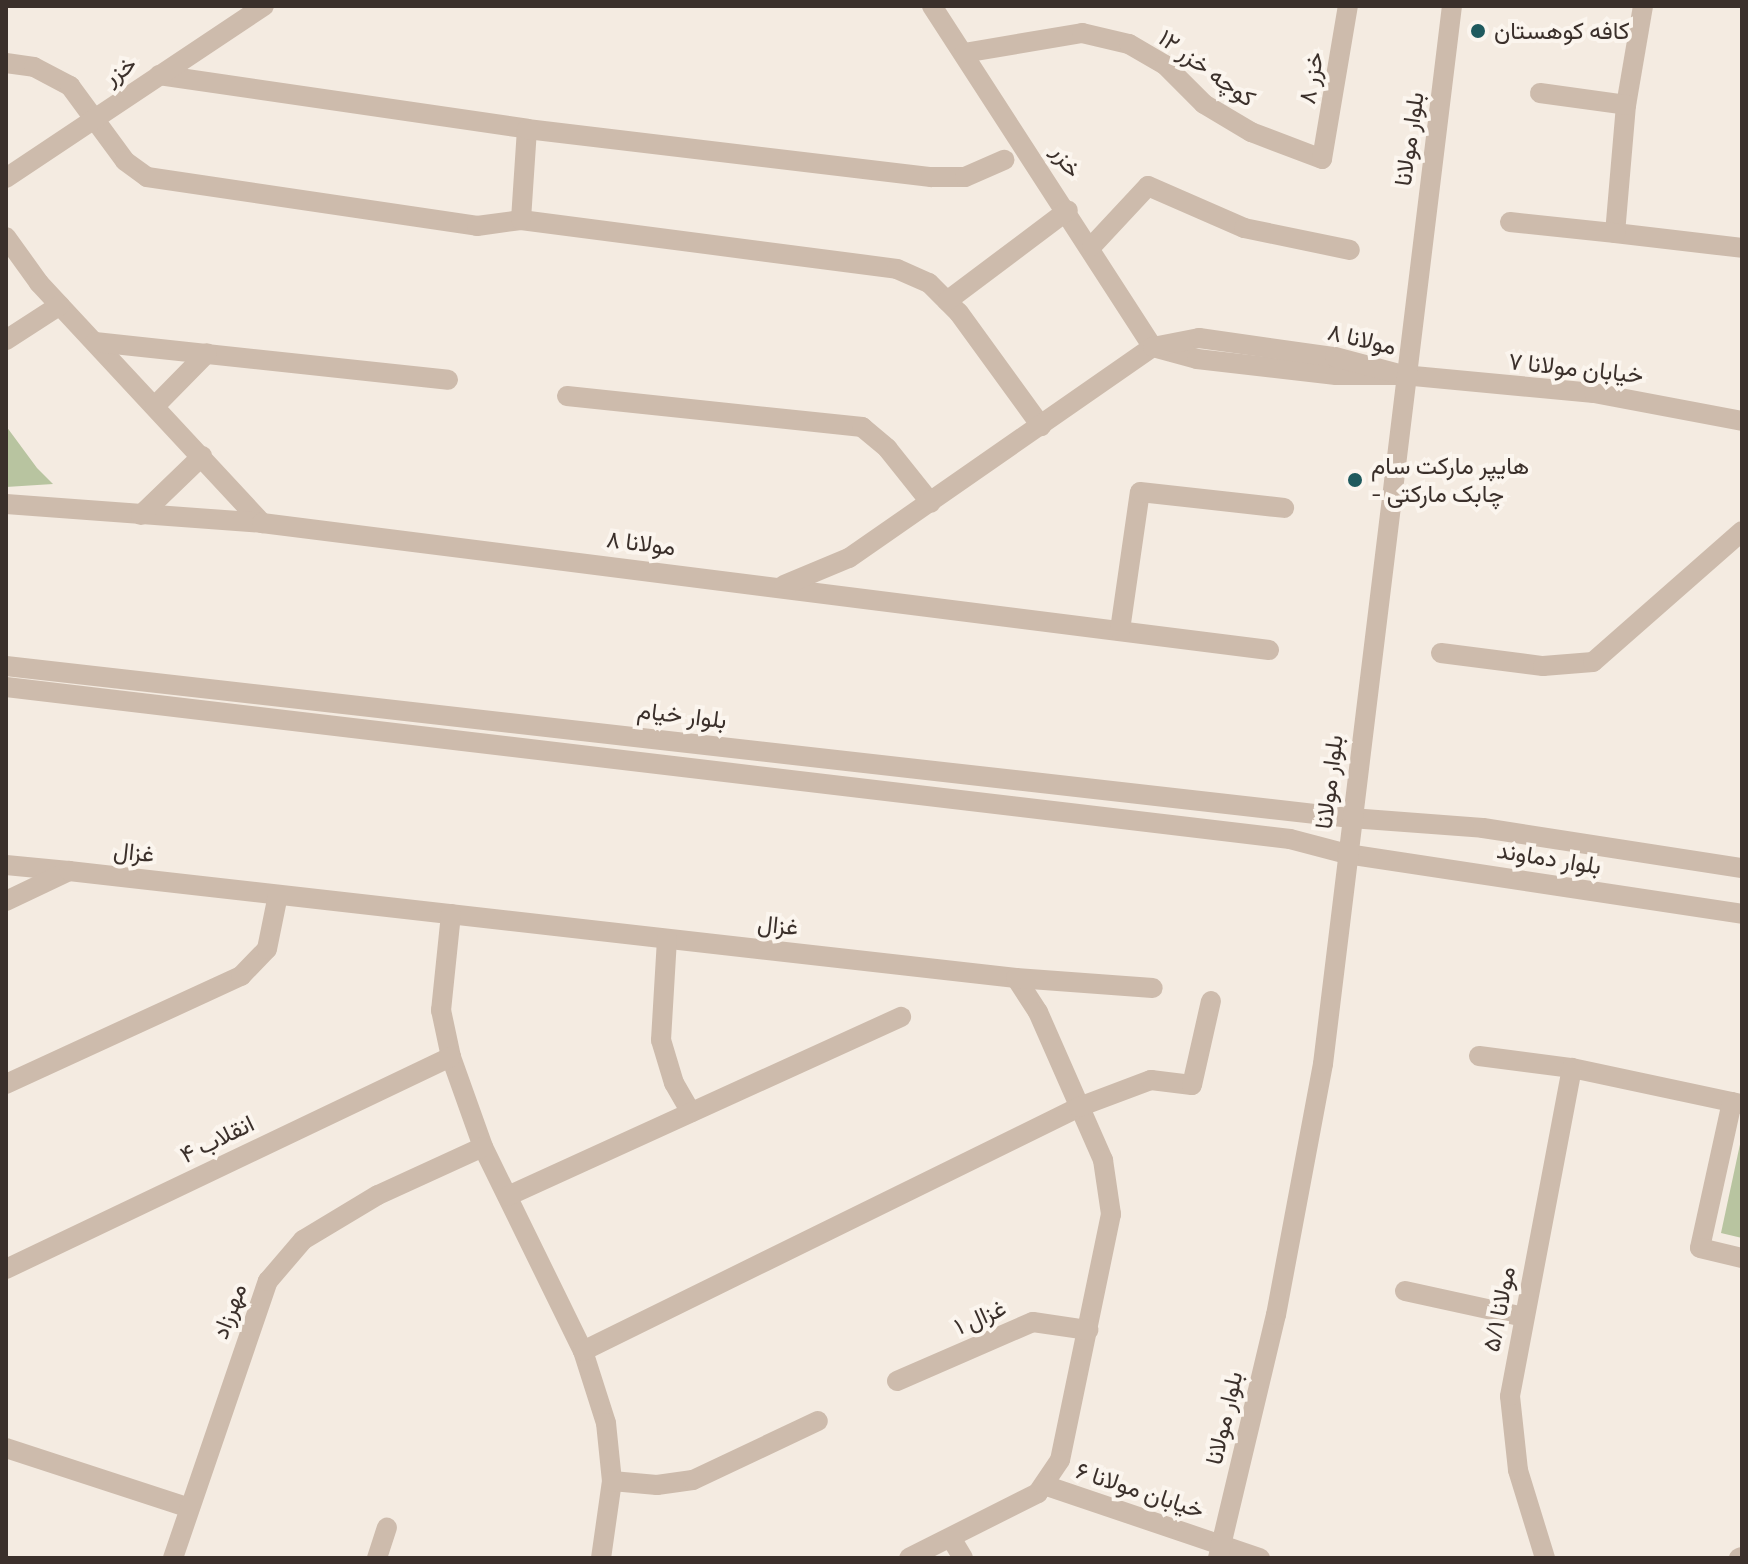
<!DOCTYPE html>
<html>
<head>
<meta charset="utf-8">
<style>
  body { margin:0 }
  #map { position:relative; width:1748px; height:1564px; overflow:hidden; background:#f4ebe1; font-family:"Titillium Web",Vazirmatn,sans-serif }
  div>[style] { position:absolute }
  .green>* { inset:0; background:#b8c4a0 }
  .minor>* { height:20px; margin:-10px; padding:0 10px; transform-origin:10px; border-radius:10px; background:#cdbbac }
  .dots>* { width:22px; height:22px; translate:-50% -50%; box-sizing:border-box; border:4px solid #fbf5ee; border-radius:50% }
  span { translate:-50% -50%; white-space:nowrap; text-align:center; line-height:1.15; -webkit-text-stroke:8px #fbf5ee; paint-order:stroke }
  .poi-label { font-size:24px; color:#3b302b }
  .left { translate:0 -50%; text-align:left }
  .street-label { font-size:24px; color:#3b302b }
  .frame { position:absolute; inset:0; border:8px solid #3b302b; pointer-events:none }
</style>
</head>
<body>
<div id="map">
  <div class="green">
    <i style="clip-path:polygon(6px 426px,37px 468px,53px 484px,6px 487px)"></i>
    <i style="clip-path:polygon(1742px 1135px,1742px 1238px,1721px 1233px)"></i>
  </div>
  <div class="minor">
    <i style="left:932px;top:6px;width:406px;rotate:57.1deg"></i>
    <i style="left:1643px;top:6px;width:100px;rotate:99.7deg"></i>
    <i style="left:1626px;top:105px;width:128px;rotate:94.9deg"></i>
    <i style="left:1615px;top:233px;width:128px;rotate:6.7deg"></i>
    <i style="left:964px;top:53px;width:120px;rotate:-9.6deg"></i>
    <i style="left:1082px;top:33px;width:48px;rotate:13.2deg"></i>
    <i style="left:1129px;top:44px;width:42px;rotate:30.3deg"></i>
    <i style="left:1165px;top:65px;width:55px;rotate:45deg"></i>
    <i style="left:1204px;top:104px;width:55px;rotate:30.8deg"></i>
    <i style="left:1251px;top:132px;width:76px;rotate:20.8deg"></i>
    <i style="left:1322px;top:159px;width:155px;rotate:-80.4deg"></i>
    <i style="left:6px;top:63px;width:28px;rotate:8deg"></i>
    <i style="left:34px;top:67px;width:41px;rotate:27.8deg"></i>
    <i style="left:70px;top:86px;width:93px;rotate:53.7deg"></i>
    <i style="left:125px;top:161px;width:27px;rotate:36deg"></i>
    <i style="left:147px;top:177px;width:334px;rotate:8.4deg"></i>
    <i style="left:477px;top:226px;width:44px;rotate:-7.8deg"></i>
    <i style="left:521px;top:220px;width:379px;rotate:7.4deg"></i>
    <i style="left:897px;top:269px;width:35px;rotate:24deg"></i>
    <i style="left:929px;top:283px;width:42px;rotate:45deg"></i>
    <i style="left:959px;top:313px;width:140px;rotate:54deg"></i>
    <i style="left:159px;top:75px;width:372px;rotate:8.3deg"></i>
    <i style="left:527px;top:129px;width:91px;rotate:93.8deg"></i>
    <i style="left:1540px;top:93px;width:87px;rotate:7.9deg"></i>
    <i style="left:527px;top:129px;width:407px;rotate:6.8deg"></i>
    <i style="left:931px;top:177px;width:34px"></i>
    <i style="left:965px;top:177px;width:43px;rotate:-23.6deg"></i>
    <i style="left:6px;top:178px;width:310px;rotate:-33.7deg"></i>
    <i style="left:1510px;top:222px;width:106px;rotate:6deg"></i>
    <i style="left:6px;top:237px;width:57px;rotate:54.3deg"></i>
    <i style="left:39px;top:283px;width:328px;rotate:47.1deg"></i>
    <i style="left:1092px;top:246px;width:82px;rotate:-47deg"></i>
    <i style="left:1148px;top:186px;width:105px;rotate:23.6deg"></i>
    <i style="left:1244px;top:228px;width:108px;rotate:11.7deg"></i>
    <i style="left:947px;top:301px;width:151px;rotate:-36.9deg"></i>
    <i style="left:6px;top:340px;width:64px;rotate:-32.9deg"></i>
    <i style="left:95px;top:342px;width:355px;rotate:6.1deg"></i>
    <i style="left:1157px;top:348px;width:41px;rotate:15.4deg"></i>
    <i style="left:1197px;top:359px;width:140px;rotate:6.6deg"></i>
    <i style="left:1336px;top:375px;width:67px"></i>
    <i style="left:1403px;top:375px;width:192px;rotate:5.4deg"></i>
    <i style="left:1594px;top:393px;width:151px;rotate:10.7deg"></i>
    <i style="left:567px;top:396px;width:297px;rotate:6deg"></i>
    <i style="left:862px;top:427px;width:33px;rotate:40deg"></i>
    <i style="left:887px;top:448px;width:70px;rotate:51.3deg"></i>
    <i style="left:155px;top:406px;width:74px;rotate:-45.5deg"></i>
    <i style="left:6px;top:504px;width:257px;rotate:4.2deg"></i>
    <i style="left:262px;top:523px;width:1015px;rotate:7.19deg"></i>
    <i style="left:141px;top:515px;width:85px;rotate:-44deg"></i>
    <i style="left:784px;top:585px;width:70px;rotate:-22.6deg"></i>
    <i style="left:849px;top:558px;width:370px;rotate:-34.8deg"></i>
    <i style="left:1153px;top:347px;width:47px;rotate:-11.1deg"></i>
    <i style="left:1199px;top:338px;width:137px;rotate:8deg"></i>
    <i style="left:1335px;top:357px;width:70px;rotate:14.8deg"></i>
    <i style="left:1120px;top:630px;width:139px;rotate:-81.8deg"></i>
    <i style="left:1140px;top:492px;width:145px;rotate:6.3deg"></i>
    <i style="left:1441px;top:653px;width:103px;rotate:7.3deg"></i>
    <i style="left:1543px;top:666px;width:50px;rotate:-4.6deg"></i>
    <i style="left:1593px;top:662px;width:198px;rotate:-41.3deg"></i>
    <i style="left:6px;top:666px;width:1354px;rotate:6.45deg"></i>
    <i style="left:1351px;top:818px;width:132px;rotate:4.3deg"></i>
    <i style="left:1483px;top:828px;width:262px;rotate:8.8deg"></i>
    <i style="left:6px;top:687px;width:1293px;rotate:6.75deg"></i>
    <i style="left:1290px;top:839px;width:59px;rotate:14.7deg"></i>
    <i style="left:1347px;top:854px;width:400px;rotate:8.6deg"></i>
    <i style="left:6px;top:865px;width:63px;rotate:5.4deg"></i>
    <i style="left:6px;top:901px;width:70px;rotate:-25.5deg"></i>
    <i style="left:69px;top:871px;width:953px;rotate:6.45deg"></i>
    <i style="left:1016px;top:978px;width:40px;rotate:57.1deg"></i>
    <i style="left:1038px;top:1012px;width:162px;rotate:66.3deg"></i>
    <i style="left:1103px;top:1160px;width:55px;rotate:81.6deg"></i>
    <i style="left:1111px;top:1214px;width:251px;rotate:101.7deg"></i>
    <i style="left:1060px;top:1460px;width:40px;rotate:124deg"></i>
    <i style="left:1038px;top:1493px;width:144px;rotate:153.3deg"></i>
    <i style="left:451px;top:914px;width:97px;rotate:95.9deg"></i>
    <i style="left:441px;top:1010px;width:48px;rotate:78deg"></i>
    <i style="left:451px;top:1057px;width:96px;rotate:70.4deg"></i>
    <i style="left:483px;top:1147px;width:227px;rotate:63.9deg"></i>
    <i style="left:583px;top:1351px;width:76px;rotate:72.3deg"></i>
    <i style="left:606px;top:1423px;width:58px;rotate:84.1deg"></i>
    <i style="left:612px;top:1481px;width:78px;rotate:98.1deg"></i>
    <i style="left:667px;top:939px;width:101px;rotate:93.4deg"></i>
    <i style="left:661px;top:1040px;width:45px;rotate:73.2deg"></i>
    <i style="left:674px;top:1083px;width:34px;rotate:60deg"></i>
    <i style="left:1016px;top:978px;width:137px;rotate:4.2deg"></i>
    <i style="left:1479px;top:1056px;width:94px;rotate:7.4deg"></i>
    <i style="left:1572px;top:1068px;width:174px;rotate:12deg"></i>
    <i style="left:6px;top:1084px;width:259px;rotate:-24.7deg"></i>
    <i style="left:241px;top:976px;width:37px;rotate:-46deg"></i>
    <i style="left:267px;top:949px;width:55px;rotate:-78.5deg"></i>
    <i style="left:1732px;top:1102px;width:149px;rotate:102.4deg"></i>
    <i style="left:1700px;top:1248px;width:43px;rotate:13.4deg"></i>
    <i style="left:508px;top:1196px;width:432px;rotate:-24.5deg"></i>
    <i style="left:6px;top:1269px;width:493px;rotate:-25.5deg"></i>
    <i style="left:1405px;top:1291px;width:122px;rotate:12.3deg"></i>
    <i style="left:583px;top:1351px;width:553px;rotate:-26.19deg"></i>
    <i style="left:1079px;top:1107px;width:77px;rotate:-20.6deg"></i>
    <i style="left:1151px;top:1080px;width:41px;rotate:7deg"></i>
    <i style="left:1192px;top:1085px;width:86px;rotate:-77.3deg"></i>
    <i style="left:897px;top:1381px;width:148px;rotate:-23.5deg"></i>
    <i style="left:1033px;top:1322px;width:56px;rotate:8.3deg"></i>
    <i style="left:6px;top:1448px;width:190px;rotate:18.1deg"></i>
    <i style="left:612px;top:1481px;width:45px;rotate:5.1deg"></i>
    <i style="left:657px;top:1485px;width:36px;rotate:-8deg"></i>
    <i style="left:693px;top:1480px;width:138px;rotate:-25.3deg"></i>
    <i style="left:1044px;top:1485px;width:228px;rotate:18.7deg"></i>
    <i style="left:951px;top:1538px;width:23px;rotate:59deg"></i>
    <i style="left:173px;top:1558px;width:293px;rotate:-71.1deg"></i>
    <i style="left:268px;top:1281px;width:54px;rotate:-49.5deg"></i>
    <i style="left:303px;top:1240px;width:87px;rotate:-31deg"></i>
    <i style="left:378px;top:1195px;width:115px;rotate:-24.6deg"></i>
    <i style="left:377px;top:1558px;width:32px;rotate:-72deg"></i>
    <i style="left:1218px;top:1558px;width:250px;rotate:-76.6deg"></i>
    <i style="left:1276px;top:1315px;width:255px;rotate:-79.4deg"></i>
    <i style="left:1323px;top:1064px;width:1066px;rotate:-83.05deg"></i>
    <i style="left:1545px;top:1558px;width:92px;rotate:-107.1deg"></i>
    <i style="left:1518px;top:1470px;width:74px;rotate:-96.2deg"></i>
    <i style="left:1510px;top:1396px;width:334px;rotate:-79.3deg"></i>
    <i style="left:1739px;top:1558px;width:3px;rotate:-18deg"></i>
  </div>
  <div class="dots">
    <i style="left:1478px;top:31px;background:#1f5a5e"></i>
    <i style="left:1355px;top:480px;background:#1f5a5e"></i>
  </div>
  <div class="poi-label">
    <span class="left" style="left:1494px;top:31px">کافه کوهستان</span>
    <span class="left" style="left:1371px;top:480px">هایپر مارکت سام<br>- چابک مارکتی</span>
  </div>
  <div class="street-label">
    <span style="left:1207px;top:68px;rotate:36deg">کوچه خزر ۱۲</span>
    <span style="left:120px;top:70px;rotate:-34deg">خزر</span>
    <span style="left:1311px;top:78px;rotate:-80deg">خزر ۸</span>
    <span style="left:1409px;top:139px;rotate:-82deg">بلوار مولانا</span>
    <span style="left:1067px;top:161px;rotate:57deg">خزر</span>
    <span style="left:1362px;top:339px;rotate:13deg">مولانا ۸</span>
    <span style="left:1576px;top:368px;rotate:6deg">خیابان مولانا ۷</span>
    <span style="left:641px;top:543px;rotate:7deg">مولانا ۸</span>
    <span style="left:682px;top:715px;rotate:7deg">بلوار خیام</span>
    <span style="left:1329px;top:782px;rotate:-83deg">بلوار مولانا</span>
    <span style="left:134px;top:852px;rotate:6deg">غزال</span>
    <span style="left:1549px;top:858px;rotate:9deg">بلوار دماوند</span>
    <span style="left:778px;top:925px;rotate:6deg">غزال</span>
    <span style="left:217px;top:1139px;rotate:-26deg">انقلاب ۴</span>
    <span style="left:1499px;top:1309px;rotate:-79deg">مولانا ۵/۱</span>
    <span style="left:229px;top:1311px;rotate:-69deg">مهرزاد</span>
    <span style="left:980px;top:1317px;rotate:-24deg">غزال ۱</span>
    <span style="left:1224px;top:1418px;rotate:-77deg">بلوار مولانا</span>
    <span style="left:1140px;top:1490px;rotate:18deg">خیابان مولانا ۶</span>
  </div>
  <div class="frame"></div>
</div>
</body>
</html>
